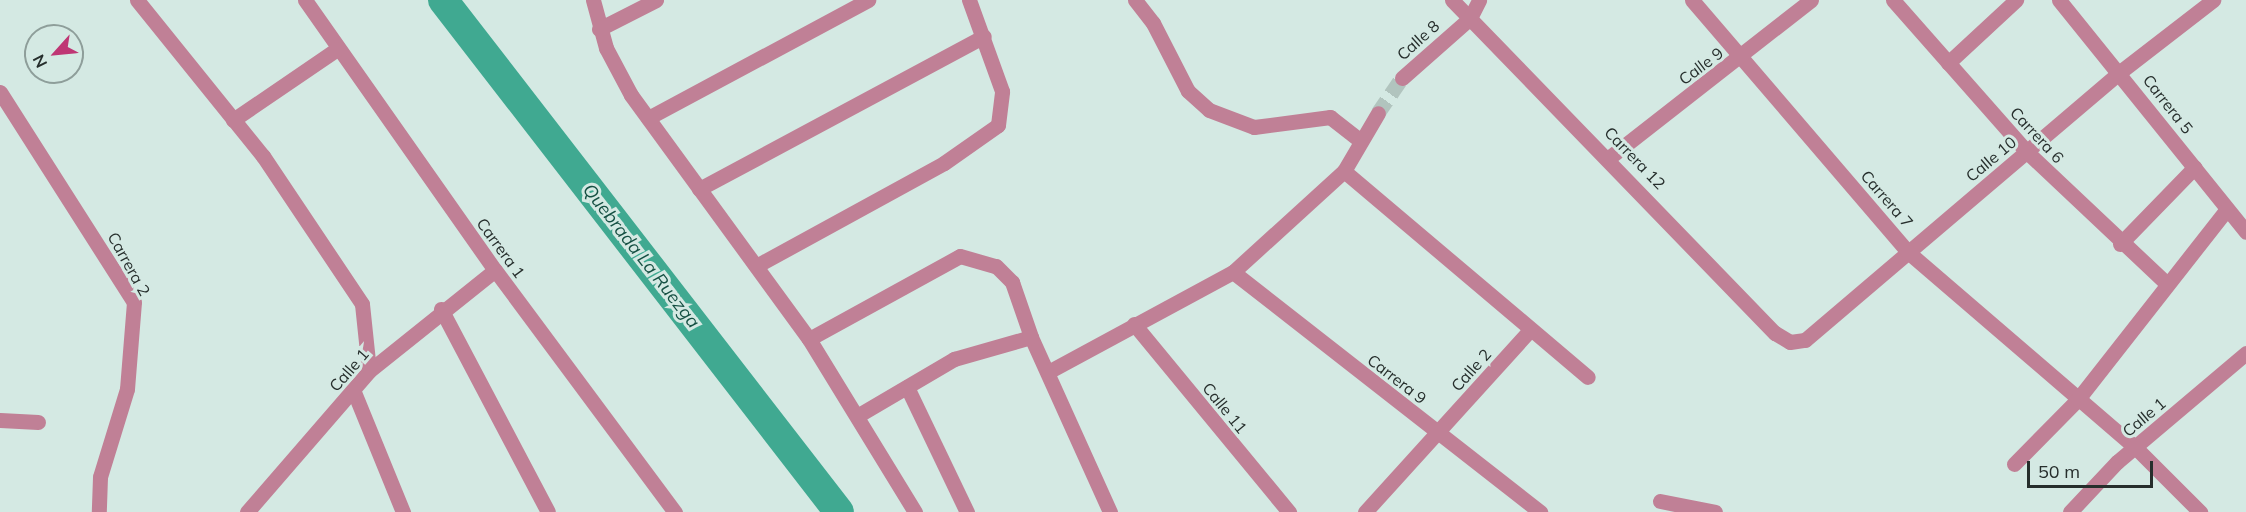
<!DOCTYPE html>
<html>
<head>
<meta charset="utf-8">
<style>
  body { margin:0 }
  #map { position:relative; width:2246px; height:512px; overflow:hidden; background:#d4e9e3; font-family:Mulish,sans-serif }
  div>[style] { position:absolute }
  .river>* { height:30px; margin:-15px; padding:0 15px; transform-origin:15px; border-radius:15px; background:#40a991 }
  .street-tunnel>* { height:15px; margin-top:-7.5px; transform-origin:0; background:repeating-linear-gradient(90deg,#b1c4be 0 15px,transparent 0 23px) }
  .street>* { height:15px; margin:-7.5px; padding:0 7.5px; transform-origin:7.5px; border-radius:7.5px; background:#c08096 }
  span { translate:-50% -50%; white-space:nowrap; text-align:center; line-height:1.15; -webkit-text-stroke:6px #d4e9e3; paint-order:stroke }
  .street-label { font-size:16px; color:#262e2c }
  .water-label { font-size:18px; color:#155043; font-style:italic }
  .north { position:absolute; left:24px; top:24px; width:60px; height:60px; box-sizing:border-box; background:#d4e9e3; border:2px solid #8e9e9a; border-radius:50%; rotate:243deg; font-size:16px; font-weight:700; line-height:24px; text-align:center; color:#262e2c }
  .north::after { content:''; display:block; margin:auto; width:21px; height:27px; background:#bf3674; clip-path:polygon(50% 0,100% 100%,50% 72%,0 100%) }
  .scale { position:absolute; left:2027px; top:461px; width:126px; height:27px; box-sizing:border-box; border:3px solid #262e2c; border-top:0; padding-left:8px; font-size:18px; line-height:21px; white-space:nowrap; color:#262e2c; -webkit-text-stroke:4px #d4e9e3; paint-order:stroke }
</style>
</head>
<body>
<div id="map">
  <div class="river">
    <i style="left:443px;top:0;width:647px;rotate:52.28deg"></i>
  </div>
  <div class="street-tunnel">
    <i style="left:1378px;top:113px;width:42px;rotate:-55.6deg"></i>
  </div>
  <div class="street">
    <i style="left:137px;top:0;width:201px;rotate:51.1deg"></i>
    <i style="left:263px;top:156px;width:178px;rotate:56.2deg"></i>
    <i style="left:362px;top:304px;width:67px;rotate:84deg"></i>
    <i style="left:305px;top:0;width:330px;rotate:54.9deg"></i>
    <i style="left:495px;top:270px;width:302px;rotate:53.4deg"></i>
    <i style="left:593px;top:0;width:50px;rotate:74.8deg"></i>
    <i style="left:606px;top:48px;width:53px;rotate:62deg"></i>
    <i style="left:631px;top:95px;width:302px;rotate:53.9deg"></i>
    <i style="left:809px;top:339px;width:203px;rotate:58.5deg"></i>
    <i style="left:1135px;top:0;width:29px;rotate:52deg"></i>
    <i style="left:1153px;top:23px;width:76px;rotate:62.8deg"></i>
    <i style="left:1188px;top:91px;width:28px;rotate:42deg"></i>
    <i style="left:1209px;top:110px;width:48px;rotate:20.7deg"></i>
    <i style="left:1254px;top:127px;width:77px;rotate:-7.5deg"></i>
    <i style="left:1330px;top:117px;width:37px;rotate:38deg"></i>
    <i style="left:1452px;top:0;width:464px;rotate:45.9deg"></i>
    <i style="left:1775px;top:333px;width:17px;rotate:31deg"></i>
    <i style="left:1790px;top:342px;width:15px;rotate:-8deg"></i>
    <i style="left:1805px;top:340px;width:414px;rotate:-40.4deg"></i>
    <i style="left:2120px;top:72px;width:118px;rotate:-37.7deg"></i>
    <i style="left:1692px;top:0;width:332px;rotate:49.4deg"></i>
    <i style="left:1908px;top:252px;width:301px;rotate:40.7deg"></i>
    <i style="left:2136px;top:448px;width:91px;rotate:45deg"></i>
    <i style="left:1893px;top:0;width:203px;rotate:48.6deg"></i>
    <i style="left:2027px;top:152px;width:191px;rotate:43.3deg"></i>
    <i style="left:2059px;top:0;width:298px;rotate:51.1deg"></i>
    <i style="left:599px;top:29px;width:64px;rotate:-27deg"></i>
    <i style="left:1948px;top:63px;width:93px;rotate:-42.8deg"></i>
    <i style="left:1402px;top:78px;width:91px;rotate:-41.4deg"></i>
    <i style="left:1470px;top:18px;width:20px;rotate:-63deg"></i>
    <i style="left:0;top:92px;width:249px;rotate:57.5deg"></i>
    <i style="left:134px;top:302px;width:87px;rotate:94.6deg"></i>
    <i style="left:127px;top:389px;width:92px;rotate:107.1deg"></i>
    <i style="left:100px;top:477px;width:35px;rotate:92deg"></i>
    <i style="left:648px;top:118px;width:250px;rotate:-28.2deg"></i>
    <i style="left:233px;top:120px;width:126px;rotate:-34.3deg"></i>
    <i style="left:1610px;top:157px;width:255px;rotate:-38deg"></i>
    <i style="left:1344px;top:171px;width:67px;rotate:-59.6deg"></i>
    <i style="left:699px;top:189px;width:323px;rotate:-28.2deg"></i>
    <i style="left:2120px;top:244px;width:107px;rotate:-45.8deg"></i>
    <i style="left:756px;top:266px;width:214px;rotate:-28.7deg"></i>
    <i style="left:944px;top:163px;width:66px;rotate:-35.1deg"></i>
    <i style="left:998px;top:125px;width:34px;rotate:-83deg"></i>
    <i style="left:1002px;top:91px;width:97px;rotate:-109.9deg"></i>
    <i style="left:1233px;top:272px;width:390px;rotate:38deg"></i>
    <i style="left:441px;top:309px;width:229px;rotate:62.2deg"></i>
    <i style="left:1134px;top:324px;width:244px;rotate:50.5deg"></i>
    <i style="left:809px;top:339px;width:172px;rotate:-28.8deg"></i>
    <i style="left:960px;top:256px;width:37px;rotate:16deg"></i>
    <i style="left:996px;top:266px;width:23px;rotate:45deg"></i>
    <i style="left:1012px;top:282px;width:58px;rotate:70.9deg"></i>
    <i style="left:1031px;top:337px;width:192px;rotate:65.7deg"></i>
    <i style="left:1048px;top:372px;width:210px;rotate:-28.4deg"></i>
    <i style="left:1233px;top:272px;width:150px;rotate:-42.3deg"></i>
    <i style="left:1344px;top:171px;width:319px;rotate:40.2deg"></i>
    <i style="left:907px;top:387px;width:139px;rotate:64.4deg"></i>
    <i style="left:354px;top:392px;width:130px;rotate:67.8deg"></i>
    <i style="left:857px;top:416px;width:113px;rotate:-30.4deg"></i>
    <i style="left:954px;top:359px;width:80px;rotate:-15.9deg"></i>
    <i style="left:0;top:420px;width:38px;rotate:3deg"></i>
    <i style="left:2014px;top:464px;width:91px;rotate:-45.4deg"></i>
    <i style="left:2078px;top:399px;width:241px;rotate:-51.9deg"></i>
    <i style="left:1660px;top:501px;width:56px;rotate:11.3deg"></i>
    <i style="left:247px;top:512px;width:186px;rotate:-49.1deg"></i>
    <i style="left:369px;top:371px;width:161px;rotate:-38.7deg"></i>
    <i style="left:1365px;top:512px;width:246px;rotate:-47.8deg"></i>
    <i style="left:2070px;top:512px;width:69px;rotate:-46.8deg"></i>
    <i style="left:2117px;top:462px;width:169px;rotate:-40.2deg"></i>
  </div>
  <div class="street-label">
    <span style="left:1418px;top:40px;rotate:-42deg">Calle 8</span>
    <span style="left:1701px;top:66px;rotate:-37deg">Calle 9</span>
    <span style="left:2168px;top:104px;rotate:52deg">Carrera 5</span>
    <span style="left:2037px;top:135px;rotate:47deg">Carrera 6</span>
    <span style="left:1635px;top:158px;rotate:46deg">Carrera 12</span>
    <span style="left:1991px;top:159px;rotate:-40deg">Calle 10</span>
    <span style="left:1887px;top:199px;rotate:49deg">Carrera 7</span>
    <span style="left:501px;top:248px;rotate:54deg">Carrera 1</span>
    <span style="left:129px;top:264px;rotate:61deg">Carrera 2</span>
    <span style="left:349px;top:370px;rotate:-49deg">Calle 1</span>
    <span style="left:1471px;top:370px;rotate:-48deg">Calle 2</span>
    <span style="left:1397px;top:379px;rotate:38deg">Carrera 9</span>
    <span style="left:1225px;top:408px;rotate:51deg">Calle 11</span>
    <span style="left:2144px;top:417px;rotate:-40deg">Calle 1</span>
  </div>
  <div class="water-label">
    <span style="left:641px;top:256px;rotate:52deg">Quebrada La Ruezga</span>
  </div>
  <div class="north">N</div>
  <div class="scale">50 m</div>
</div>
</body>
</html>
